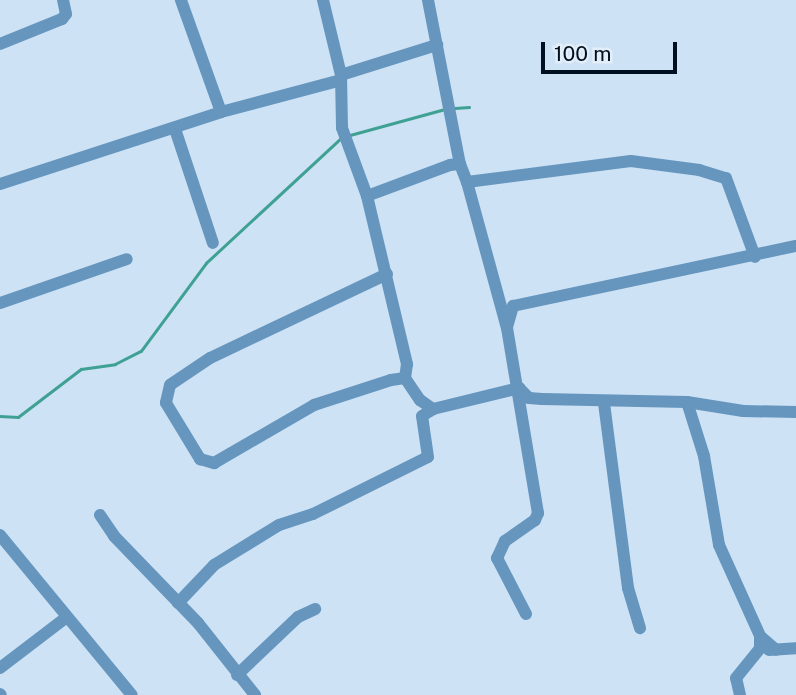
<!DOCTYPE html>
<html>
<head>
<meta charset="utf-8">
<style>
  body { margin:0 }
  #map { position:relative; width:796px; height:695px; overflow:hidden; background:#cde2f5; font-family:"Public Sans",sans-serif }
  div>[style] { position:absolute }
  .stream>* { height:2.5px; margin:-1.25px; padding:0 1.25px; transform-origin:1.25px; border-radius:1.25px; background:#3fa094 }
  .minor>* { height:12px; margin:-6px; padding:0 6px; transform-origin:6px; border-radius:6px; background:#6696be }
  span { translate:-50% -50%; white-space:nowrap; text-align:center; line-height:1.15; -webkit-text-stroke:5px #e3eef8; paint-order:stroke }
  .scale { position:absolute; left:541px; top:42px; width:136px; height:32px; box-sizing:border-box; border:4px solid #001020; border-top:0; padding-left:9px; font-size:21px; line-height:24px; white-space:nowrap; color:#001020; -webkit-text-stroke:5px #e3eef8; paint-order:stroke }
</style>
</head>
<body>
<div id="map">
  <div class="stream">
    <i style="left:455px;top:108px;width:14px;rotate:-4deg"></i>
    <i style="left:350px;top:135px;width:98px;rotate:-15.3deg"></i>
    <i style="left:0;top:416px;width:18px;rotate:3deg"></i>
    <i style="left:18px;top:417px;width:79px;rotate:-37.3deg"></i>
    <i style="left:81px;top:369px;width:34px;rotate:-8deg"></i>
    <i style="left:115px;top:364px;width:29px;rotate:-27deg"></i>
    <i style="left:141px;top:351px;width:109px;rotate:-53.5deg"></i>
    <i style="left:206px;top:263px;width:184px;rotate:-42.8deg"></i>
  </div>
  <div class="minor">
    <i style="left:323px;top:0;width:77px;rotate:76.5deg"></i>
    <i style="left:341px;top:75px;width:53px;rotate:88.9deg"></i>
    <i style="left:342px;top:128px;width:72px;rotate:69.8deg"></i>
    <i style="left:367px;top:196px;width:89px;rotate:-20.5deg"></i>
    <i style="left:450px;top:165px;width:10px;rotate:-6deg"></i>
    <i style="left:460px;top:164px;width:19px;rotate:69deg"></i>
    <i style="left:467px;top:182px;width:151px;rotate:74.7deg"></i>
    <i style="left:507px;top:328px;width:188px;rotate:80.5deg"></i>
    <i style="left:538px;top:513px;width:8px;rotate:113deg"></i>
    <i style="left:535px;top:520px;width:37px;rotate:145deg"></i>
    <i style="left:505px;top:541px;width:19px;rotate:115deg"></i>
    <i style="left:497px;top:558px;width:63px;rotate:62.6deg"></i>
    <i style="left:428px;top:0;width:167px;rotate:79deg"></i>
    <i style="left:0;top:44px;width:67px;rotate:-22deg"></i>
    <i style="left:62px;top:19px;width:6px;rotate:-51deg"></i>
    <i style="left:66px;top:14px;width:14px;rotate:-102deg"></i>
    <i style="left:341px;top:75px;width:101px;rotate:-17.4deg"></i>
    <i style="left:221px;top:112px;width:124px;rotate:-14.9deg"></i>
    <i style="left:175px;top:129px;width:120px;rotate:71.6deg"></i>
    <i style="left:467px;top:182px;width:165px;rotate:-7.3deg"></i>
    <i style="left:631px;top:161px;width:69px;rotate:7.5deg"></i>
    <i style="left:699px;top:170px;width:28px;rotate:17deg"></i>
    <i style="left:726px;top:178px;width:84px;rotate:69.8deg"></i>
    <i style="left:0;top:184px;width:232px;rotate:-18deg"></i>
    <i style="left:221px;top:112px;width:119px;rotate:-109.7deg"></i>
    <i style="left:367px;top:196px;width:173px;rotate:76.6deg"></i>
    <i style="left:407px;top:364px;width:14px;rotate:98deg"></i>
    <i style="left:387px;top:274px;width:196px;rotate:154.6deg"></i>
    <i style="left:210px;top:358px;width:48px;rotate:146deg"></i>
    <i style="left:170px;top:385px;width:18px;rotate:103deg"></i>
    <i style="left:166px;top:403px;width:66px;rotate:58.7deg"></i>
    <i style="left:200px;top:459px;width:15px;rotate:16deg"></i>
    <i style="left:214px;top:463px;width:116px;rotate:-30.1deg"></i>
    <i style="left:314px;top:405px;width:81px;rotate:-18deg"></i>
    <i style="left:391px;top:380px;width:14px;rotate:-8deg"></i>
    <i style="left:405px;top:378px;width:27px;rotate:56deg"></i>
    <i style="left:420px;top:400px;width:16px;rotate:35deg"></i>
    <i style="left:0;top:303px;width:134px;rotate:-19.1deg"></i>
    <i style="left:507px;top:327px;width:22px;rotate:-74deg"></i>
    <i style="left:513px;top:306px;width:289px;rotate:-12deg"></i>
    <i style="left:687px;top:402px;width:57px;rotate:72.5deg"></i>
    <i style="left:704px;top:456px;width:90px;rotate:80.4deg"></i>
    <i style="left:719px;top:545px;width:100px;rotate:65.7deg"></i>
    <i style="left:760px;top:636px;width:21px;rotate:41deg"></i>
    <i style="left:604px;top:403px;width:187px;rotate:82.6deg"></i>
    <i style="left:628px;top:588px;width:42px;rotate:73.3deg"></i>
    <i style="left:100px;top:515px;width:25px;rotate:56deg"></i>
    <i style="left:114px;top:536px;width:121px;rotate:46deg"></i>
    <i style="left:198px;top:623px;width:92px;rotate:51.6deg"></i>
    <i style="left:0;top:535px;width:207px;rotate:50.5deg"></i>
    <i style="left:178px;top:603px;width:52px;rotate:-46.5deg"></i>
    <i style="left:214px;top:565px;width:76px;rotate:-31.6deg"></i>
    <i style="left:279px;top:525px;width:36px;rotate:-18deg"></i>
    <i style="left:313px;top:514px;width:128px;rotate:-26.4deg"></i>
    <i style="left:428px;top:457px;width:41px;rotate:-98.3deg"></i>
    <i style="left:422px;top:416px;width:13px;rotate:-32deg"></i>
    <i style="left:433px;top:409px;width:89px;rotate:-13.7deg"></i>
    <i style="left:519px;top:388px;width:14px;rotate:45deg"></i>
    <i style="left:529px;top:398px;width:13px;rotate:4deg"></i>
    <i style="left:542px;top:399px;width:145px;rotate:1.2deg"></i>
    <i style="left:687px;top:402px;width:57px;rotate:9.1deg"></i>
    <i style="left:743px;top:411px;width:53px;rotate:1.1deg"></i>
    <i style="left:769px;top:650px;width:27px;rotate:-4deg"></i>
    <i style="left:0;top:668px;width:84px;rotate:-37.3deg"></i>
    <i style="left:237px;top:675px;width:84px;rotate:-43.6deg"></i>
    <i style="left:298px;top:617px;width:19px;rotate:-25deg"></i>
    <i style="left:0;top:694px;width:1px;rotate:45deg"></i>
    <i style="left:740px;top:695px;width:17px;rotate:-103deg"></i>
    <i style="left:736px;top:678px;width:38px;rotate:-51deg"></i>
    <i style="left:760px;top:648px;width:12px;rotate:-90deg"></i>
  </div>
  <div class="scale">100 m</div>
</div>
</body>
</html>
